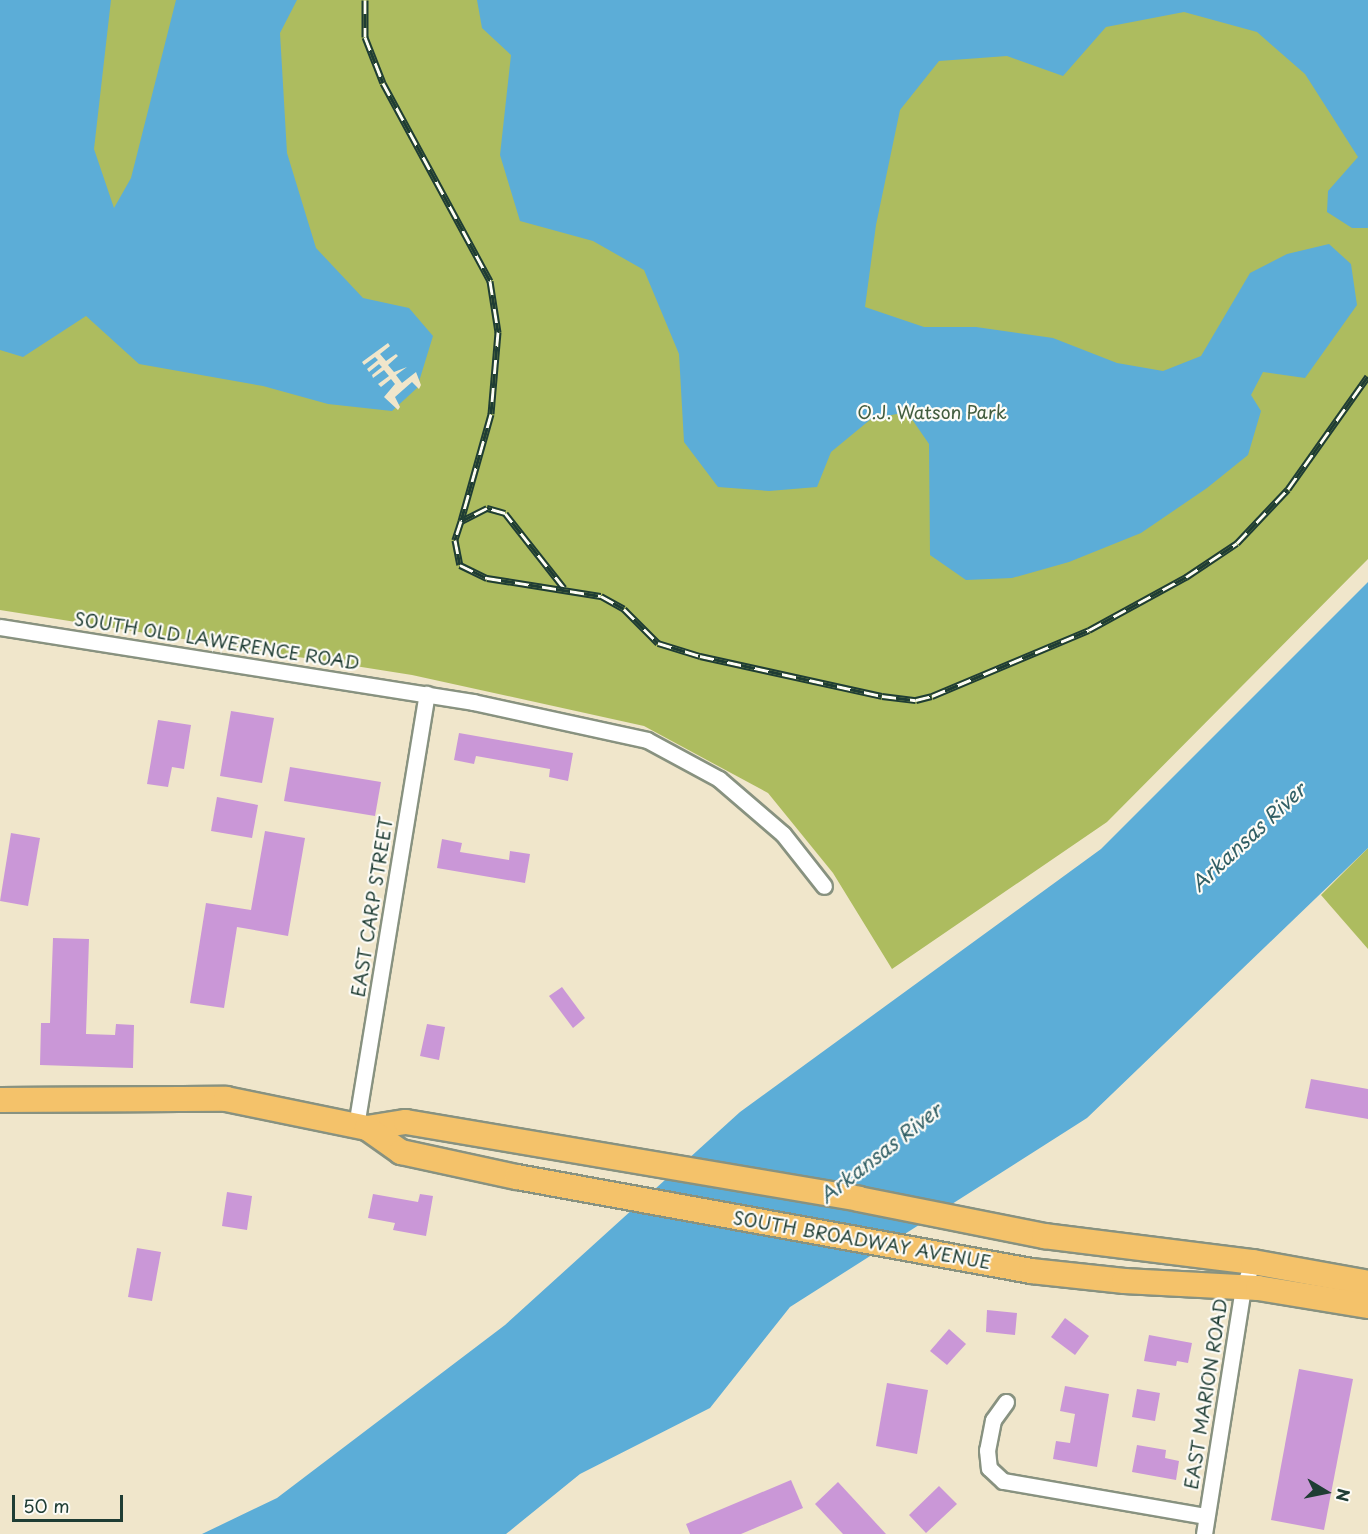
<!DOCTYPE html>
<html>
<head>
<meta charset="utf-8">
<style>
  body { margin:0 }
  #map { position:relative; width:1368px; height:1534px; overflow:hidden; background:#f0e6cb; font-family:"Playpen Sans",sans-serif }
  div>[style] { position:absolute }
  .green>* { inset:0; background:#adbc5f }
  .water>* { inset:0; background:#5cadd7 }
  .pier>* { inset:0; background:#f0e6cb }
  .building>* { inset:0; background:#ca97d7 }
  .roads { filter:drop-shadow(2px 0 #889280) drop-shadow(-2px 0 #889280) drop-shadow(0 2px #889280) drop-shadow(0 -2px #889280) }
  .minor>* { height:15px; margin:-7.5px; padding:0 7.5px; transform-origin:7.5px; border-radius:7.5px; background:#fff }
  .primary>* { height:24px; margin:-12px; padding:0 12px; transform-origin:12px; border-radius:12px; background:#f4c26a }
  .rail>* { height:7px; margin-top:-3.5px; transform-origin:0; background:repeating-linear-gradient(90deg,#fdfcf7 0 14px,#1f3d34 0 28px); box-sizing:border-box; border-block:2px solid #1f3d34 }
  span { translate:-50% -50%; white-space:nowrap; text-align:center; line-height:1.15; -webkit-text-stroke:4.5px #fdfcf7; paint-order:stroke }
  .park-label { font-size:18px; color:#425d3f }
  .street-label { font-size:18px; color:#1f3d34 }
  .water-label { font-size:20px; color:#315f65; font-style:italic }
  .north { position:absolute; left:1296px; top:1462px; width:60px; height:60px; -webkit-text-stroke:4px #fdfcf7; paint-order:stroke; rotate:100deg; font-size:16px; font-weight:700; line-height:24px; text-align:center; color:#1f3d34 }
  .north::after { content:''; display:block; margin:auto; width:21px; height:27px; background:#1f3d34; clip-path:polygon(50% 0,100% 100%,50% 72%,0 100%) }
  .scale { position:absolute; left:12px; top:1495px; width:111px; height:27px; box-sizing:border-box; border:3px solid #1f3d34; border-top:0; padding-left:8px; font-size:18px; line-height:21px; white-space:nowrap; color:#1f3d34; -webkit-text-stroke:4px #fdfcf7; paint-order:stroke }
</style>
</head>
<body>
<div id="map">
  <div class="green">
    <i style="clip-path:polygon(0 0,1368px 0,1368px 559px,1107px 822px,892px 969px,833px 873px,768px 793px,644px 726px,412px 675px,0 610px)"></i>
    <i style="clip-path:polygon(1368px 848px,1368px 949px,1321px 895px)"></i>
  </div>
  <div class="water">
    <i style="clip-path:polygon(0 0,111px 0,94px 149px,114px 208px,131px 178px,176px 0,297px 0,280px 33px,287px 153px,316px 248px,363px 298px,409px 308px,433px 336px,417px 388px,392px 411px,328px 404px,263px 386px,139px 364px,86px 316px,23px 357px,0 350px)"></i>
    <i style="clip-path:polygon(477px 0,1368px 0,1368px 228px,1352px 228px,1327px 212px,1328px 191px,1358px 157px,1305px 74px,1257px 32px,1184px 12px,1106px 27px,1063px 76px,1007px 56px,939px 61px,900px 110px,876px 225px,865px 307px,924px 327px,976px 327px,1053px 338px,1117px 363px,1163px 371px,1201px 356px,1250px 273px,1287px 254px,1329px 244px,1351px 264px,1357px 305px,1305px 378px,1263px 372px,1251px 395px,1261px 411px,1248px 455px,1207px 488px,1141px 533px,1069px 562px,1012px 578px,966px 580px,930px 555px,929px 444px,907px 412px,871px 419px,831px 452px,817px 487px,769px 491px,718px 487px,684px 442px,679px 354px,644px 270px,593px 241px,520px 221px,500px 155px,511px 55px,482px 28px)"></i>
    <i style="clip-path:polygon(1368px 582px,1368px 848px,1087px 1118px,790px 1307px,710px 1408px,580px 1474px,506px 1534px,202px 1534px,277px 1498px,505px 1325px,740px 1112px,1101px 849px)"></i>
  </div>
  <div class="pier">
    <i style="clip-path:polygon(388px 343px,390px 346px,380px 354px,386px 361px,396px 354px,398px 356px,388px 365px,394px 372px,407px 367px,396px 375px,402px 383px,416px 372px,421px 385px,419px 389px,412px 382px,395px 397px,400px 407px,398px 410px,384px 397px,395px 384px,391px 379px,381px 387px,378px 384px,389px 376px,384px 370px,373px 378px,372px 375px,382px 367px,379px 364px,369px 372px,367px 369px,378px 360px,375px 357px,364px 365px,362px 362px)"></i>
  </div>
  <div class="building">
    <i style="clip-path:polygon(231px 711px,274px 718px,262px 783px,220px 776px)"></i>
    <i style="clip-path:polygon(158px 720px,191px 725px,184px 769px,172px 767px,168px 787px,147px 784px)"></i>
    <i style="clip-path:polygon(459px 733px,573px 753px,568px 781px,549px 777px,550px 769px,476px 756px,474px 764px,454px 760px)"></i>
    <i style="clip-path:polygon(290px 767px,381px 782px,375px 816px,284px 801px)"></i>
    <i style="clip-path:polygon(217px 797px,258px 805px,252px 838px,211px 831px)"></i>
    <i style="clip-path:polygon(265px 831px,305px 838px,288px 936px,237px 927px,224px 1008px,190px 1003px,206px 903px,251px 910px)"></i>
    <i style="clip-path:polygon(11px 833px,40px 838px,28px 906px,0 901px)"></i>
    <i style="clip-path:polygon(442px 839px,462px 843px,460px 852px,509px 860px,510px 851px,530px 854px,525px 883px,437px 868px)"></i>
    <i style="clip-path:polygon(53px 938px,89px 939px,86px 1034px,115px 1035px,116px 1024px,134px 1025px,133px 1068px,40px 1065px,41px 1023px,50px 1023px)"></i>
    <i style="clip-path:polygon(562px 987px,585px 1018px,573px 1028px,549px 996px)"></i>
    <i style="clip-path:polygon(427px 1024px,445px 1027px,439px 1060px,420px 1056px)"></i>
    <i style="clip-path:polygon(1311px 1079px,1368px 1089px,1368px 1119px,1305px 1108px)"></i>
    <i style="clip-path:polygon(227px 1192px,252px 1196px,247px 1230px,222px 1226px)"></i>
    <i style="clip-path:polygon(373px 1194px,418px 1202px,420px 1194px,433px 1196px,426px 1236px,393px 1230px,395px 1223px,368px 1218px)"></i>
    <i style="clip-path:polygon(137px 1248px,161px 1252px,152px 1301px,128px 1297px)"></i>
    <i style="clip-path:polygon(987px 1310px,1017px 1313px,1015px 1335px,986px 1332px)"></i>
    <i style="clip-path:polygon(1065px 1318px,1089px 1336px,1075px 1355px,1051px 1337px)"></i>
    <i style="clip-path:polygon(949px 1329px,966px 1344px,947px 1365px,930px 1351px)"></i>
    <i style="clip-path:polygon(1149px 1335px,1192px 1343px,1188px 1363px,1177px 1361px,1176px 1366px,1144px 1361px)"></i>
    <i style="clip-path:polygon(1299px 1369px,1353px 1379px,1324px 1530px,1271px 1520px)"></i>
    <i style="clip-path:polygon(887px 1383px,928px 1390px,917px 1454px,876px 1446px)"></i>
    <i style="clip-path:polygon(1065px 1386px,1109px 1394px,1097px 1467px,1053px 1459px,1056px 1441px,1070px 1443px,1075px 1414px,1060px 1411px)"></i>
    <i style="clip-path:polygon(1137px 1389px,1160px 1393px,1155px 1421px,1132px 1417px)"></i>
    <i style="clip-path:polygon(1137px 1445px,1166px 1450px,1165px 1458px,1179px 1461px,1176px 1480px,1132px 1472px)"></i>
    <i style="clip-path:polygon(791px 1480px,803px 1508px,741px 1534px,690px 1534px,686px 1524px)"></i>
    <i style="clip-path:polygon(838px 1482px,886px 1534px,843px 1534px,815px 1504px)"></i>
    <i style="clip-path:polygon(939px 1486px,957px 1504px,926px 1533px,909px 1515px)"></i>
  </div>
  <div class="roads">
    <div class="minor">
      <i style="left:0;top:627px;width:479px;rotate:9deg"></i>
      <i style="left:473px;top:702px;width:178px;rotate:12.3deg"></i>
      <i style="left:647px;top:740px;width:82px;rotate:28.4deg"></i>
      <i style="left:719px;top:779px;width:84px;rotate:40.7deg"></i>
      <i style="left:783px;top:834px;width:66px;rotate:51.7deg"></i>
      <i style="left:356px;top:1126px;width:438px;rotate:-80.7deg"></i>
      <i style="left:1006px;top:1402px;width:22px;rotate:126deg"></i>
      <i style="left:993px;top:1420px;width:31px;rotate:101deg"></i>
      <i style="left:987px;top:1450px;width:18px;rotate:84deg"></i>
      <i style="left:989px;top:1468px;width:19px;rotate:43deg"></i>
      <i style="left:1003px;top:1481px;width:206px;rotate:9.8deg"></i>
      <i style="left:1204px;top:1534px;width:250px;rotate:-81deg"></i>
      <i style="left:1243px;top:1287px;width:27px;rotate:-68deg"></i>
    </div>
    <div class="primary">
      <i style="left:0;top:1100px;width:226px;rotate:-0.3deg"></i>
      <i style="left:226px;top:1099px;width:144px;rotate:11.6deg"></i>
      <i style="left:367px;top:1128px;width:39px;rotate:-9deg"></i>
      <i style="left:406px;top:1122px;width:459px;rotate:9.6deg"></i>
      <i style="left:859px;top:1199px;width:189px;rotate:11.3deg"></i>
      <i style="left:1044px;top:1236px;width:211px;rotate:7.1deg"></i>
      <i style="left:1253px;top:1262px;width:117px;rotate:10.3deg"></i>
      <i style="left:367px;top:1128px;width:42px;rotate:35.2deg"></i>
      <i style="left:401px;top:1152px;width:119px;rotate:12.2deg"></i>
      <i style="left:517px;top:1177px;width:523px;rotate:10.36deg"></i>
      <i style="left:1031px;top:1271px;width:94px;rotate:6.1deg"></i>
      <i style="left:1124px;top:1281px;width:134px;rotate:3deg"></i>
      <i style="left:1258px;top:1288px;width:111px;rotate:9.3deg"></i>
    </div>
  </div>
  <div class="rail">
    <i style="left:365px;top:0;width:37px;rotate:90deg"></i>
    <i style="left:365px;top:37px;width:49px;rotate:68.6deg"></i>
    <i style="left:383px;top:83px;width:225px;rotate:61.6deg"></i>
    <i style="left:490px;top:281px;width:52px;rotate:81.1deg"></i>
    <i style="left:498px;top:332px;width:82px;rotate:94.9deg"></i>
    <i style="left:491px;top:414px;width:111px;rotate:105.7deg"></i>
    <i style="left:564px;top:588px;width:95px;rotate:-128.2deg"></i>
    <i style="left:505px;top:513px;width:19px;rotate:-164deg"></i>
    <i style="left:487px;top:508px;width:29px;rotate:153deg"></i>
    <i style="left:461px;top:521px;width:20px;rotate:108deg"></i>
    <i style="left:455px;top:540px;width:25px;rotate:79deg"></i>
    <i style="left:460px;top:565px;width:30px;rotate:26deg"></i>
    <i style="left:487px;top:578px;width:115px;rotate:9deg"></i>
    <i style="left:601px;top:596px;width:26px;rotate:29deg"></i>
    <i style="left:624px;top:609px;width:48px;rotate:45deg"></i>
    <i style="left:658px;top:643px;width:44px;rotate:17.2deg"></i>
    <i style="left:700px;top:656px;width:186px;rotate:12.4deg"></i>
    <i style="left:882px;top:696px;width:34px;rotate:7deg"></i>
    <i style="left:916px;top:700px;width:16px;rotate:-14deg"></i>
    <i style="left:932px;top:696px;width:170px;rotate:-22.8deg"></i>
    <i style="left:1089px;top:630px;width:111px;rotate:-28.7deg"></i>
    <i style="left:1186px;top:577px;width:61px;rotate:-33.7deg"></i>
    <i style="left:1237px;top:543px;width:74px;rotate:-46.6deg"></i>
    <i style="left:1288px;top:489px;width:138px;rotate:-54.7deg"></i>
  </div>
  <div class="park-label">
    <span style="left:932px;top:412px">O.J. Watson Park</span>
  </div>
  <div class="street-label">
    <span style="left:217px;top:641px;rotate:9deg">SOUTH OLD LAWERENCE ROAD</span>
    <span style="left:372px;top:907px;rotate:-81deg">EAST CARP STREET</span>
    <span style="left:862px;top:1240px;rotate:10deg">SOUTH BROADWAY AVENUE</span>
    <span style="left:1206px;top:1394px;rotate:-81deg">EAST MARION ROAD</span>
  </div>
  <div class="water-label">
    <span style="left:1248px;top:837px;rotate:-43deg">Arkansas River</span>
    <span style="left:880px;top:1153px;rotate:-38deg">Arkansas River</span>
  </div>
  <div class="north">N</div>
  <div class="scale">50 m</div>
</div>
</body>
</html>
